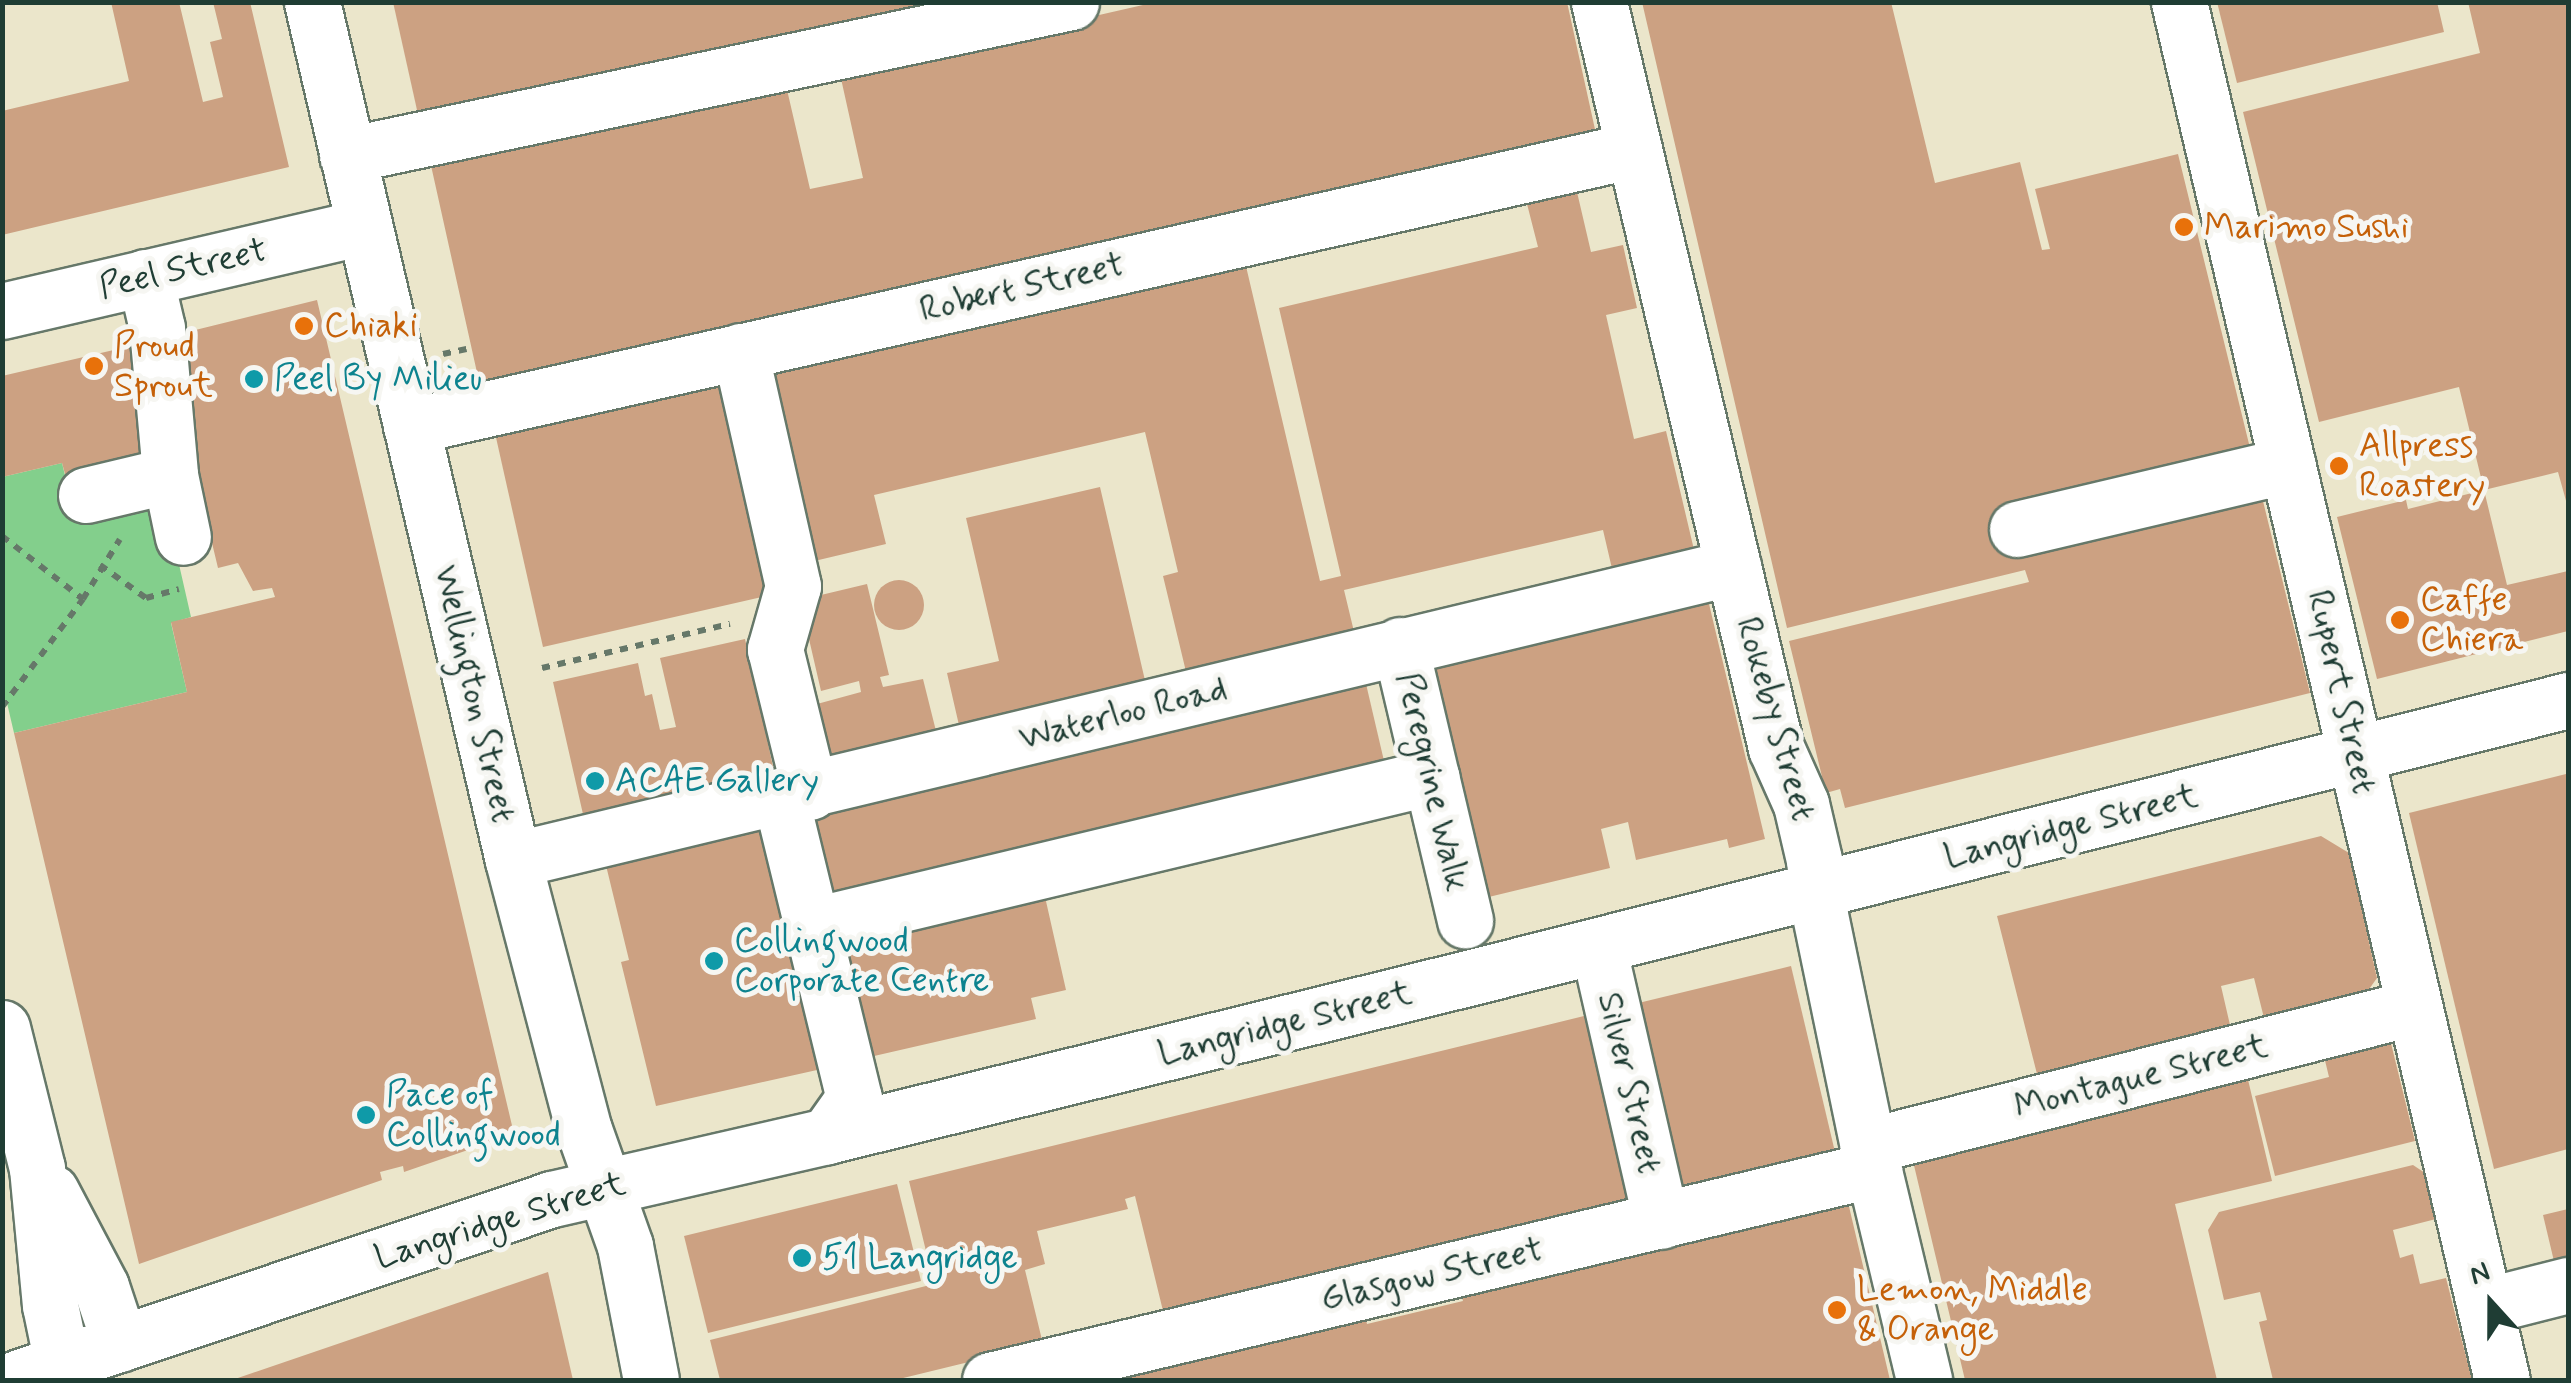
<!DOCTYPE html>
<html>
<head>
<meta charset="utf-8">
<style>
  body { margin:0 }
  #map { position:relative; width:2571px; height:1383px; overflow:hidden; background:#ebe6cb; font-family:Mynerve,sans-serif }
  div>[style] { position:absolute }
  .green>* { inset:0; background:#83cf8c }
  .building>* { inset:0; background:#cca182 }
  .round { border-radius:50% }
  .path>* { height:6px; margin-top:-3px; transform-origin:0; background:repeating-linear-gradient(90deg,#667869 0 8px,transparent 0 16px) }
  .roads { filter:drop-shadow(2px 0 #667869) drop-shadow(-2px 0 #667869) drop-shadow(0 2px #667869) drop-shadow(0 -2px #667869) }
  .minor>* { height:55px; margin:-27.5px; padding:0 27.5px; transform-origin:27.5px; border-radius:27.5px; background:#fff }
  .dots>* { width:28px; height:28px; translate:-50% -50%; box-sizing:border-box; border:5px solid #f6f6f2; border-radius:50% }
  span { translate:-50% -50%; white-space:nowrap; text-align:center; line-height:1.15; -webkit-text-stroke:10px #f6f6f2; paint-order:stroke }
  .food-label { font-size:35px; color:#c56008 }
  .left { translate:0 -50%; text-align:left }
  .street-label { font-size:35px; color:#1f3d34 }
  .culture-label { font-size:35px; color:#0d838f }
  .frame { position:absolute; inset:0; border:5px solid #1f3d34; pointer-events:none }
  .north { position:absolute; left:2441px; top:1253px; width:100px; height:100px; -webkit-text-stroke:8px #f6f6f2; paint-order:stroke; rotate:339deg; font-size:28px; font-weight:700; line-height:40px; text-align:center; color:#1f3d34 }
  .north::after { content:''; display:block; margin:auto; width:35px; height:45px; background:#1f3d34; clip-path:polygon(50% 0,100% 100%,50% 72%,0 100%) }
</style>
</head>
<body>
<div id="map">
  <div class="green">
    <i style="clip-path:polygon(62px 463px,69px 492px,148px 474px,173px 538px,191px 617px,171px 623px,187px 692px,14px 733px,7px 703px,2px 704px,2px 477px)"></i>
  </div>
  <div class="building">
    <i style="clip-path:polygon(111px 2px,179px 2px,203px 102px,223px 97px,210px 42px,222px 39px,213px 2px,250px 2px,289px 167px,2px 235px,2px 111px,129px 81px)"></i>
    <i style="clip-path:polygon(393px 2px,939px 2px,419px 119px)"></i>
    <i style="clip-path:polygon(1156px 2px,1567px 2px,1598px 143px,482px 395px,430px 161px,785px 81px,810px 189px,863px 178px,840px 74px)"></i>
    <i style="clip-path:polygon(1642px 2px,1891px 2px,1935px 183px,2020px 162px,2042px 250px,2050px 249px,2035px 189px,2178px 154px,2310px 693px,1845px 808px,1840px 789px,1826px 793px,1789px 641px,2029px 582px,2025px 570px,1787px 628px)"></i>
    <i style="clip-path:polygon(2217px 2px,2437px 2px,2444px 32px,2237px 83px)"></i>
    <i style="clip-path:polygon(2468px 2px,2568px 2px,2568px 508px,2558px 472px,2484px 490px,2459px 387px,2319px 422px,2243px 112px,2480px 53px)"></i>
    <i style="clip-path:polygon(1577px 192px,1591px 252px,1623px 245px,1637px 308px,1606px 315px,1634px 439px,1666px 431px,1695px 554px,1613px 573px,1603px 530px,1344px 590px,1356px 640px,1188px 680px,1163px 576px,1178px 572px,1145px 432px,874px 495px,886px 544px,806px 563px,762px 376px,1245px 262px,1320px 581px,1341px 576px,1279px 308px,1538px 247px,1527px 204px)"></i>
    <i style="clip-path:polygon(317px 300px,514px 1134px,404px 1172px,403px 1166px,380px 1172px,382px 1180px,139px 1264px,14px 733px,187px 692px,171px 622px,275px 597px,272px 588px,253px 591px,238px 563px,218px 568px,163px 338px)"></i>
    <i style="clip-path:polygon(148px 342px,148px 474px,70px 492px,62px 463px,2px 477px,2px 376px)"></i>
    <i style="clip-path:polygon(731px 380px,779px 593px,543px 647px,495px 433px)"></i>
    <i style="clip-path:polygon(1100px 487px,1147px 689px,961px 734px,947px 673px,999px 661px,966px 518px)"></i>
    <i style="clip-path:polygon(2484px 490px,2507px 585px,2568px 571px,2568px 631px,2377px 679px,2337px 517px,2406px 500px,2408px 509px)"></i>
    <i class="round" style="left:874px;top:580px;width:50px;height:50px"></i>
    <i style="clip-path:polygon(867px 584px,889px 675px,880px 677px,883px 687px,923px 679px,938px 739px,832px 764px,817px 704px,861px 692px,859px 681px,821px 691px,800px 600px)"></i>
    <i style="clip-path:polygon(1705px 587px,1765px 839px,1729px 848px,1727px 839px,1636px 860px,1628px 822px,1601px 829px,1610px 868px,1468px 902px,1411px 658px)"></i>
    <i style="clip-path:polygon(745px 639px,776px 780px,585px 823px,553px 682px,638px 663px,645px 696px,652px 694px,660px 730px,676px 727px,660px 658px)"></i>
    <i style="clip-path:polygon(1363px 671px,1388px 778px,821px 912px,799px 817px)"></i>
    <i style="clip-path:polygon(2566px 774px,2568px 1149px,2494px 1169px,2409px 813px)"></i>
    <i style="clip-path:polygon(761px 815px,826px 1068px,656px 1106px,621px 962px,629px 960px,602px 849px)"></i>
    <i style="clip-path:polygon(2321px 836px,2349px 853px,2377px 978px,2367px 992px,2264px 1018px,2254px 978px,2221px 986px,2230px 1025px,2037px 1074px,1997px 916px)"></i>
    <i style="clip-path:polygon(1041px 879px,1066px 990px,1031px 998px,1036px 1019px,861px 1059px,830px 928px)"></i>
    <i style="clip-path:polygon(1791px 966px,1835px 1152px,1671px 1192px,1626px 1006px)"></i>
    <i style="clip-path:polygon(1584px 1016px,1629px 1201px,1164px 1315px,1135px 1196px,1125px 1199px,1128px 1209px,1037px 1231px,1045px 1264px,1025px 1270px,1043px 1344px,895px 1380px,720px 1380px,710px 1340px,934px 1284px,909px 1181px)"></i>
    <i style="clip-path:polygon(2387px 1027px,2415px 1141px,2275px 1176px,2255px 1096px,2329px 1077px,2321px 1044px)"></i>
    <i style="clip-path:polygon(2245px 1067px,2272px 1181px,2175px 1204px,2217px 1380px,1965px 1380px,1912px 1157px)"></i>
    <i style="clip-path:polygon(2413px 1165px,2425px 1173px,2436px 1219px,2393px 1230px,2400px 1258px,2413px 1254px,2420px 1284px,2446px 1278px,2472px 1380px,2273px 1380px,2259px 1322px,2267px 1320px,2260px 1292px,2224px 1300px,2208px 1230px,2219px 1212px)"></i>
    <i style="clip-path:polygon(897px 1184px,921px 1281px,708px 1333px,684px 1236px)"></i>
    <i style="clip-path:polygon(1847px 1198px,1890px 1380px,1070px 1380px,1363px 1309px,1367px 1324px,1463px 1301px,1461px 1294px)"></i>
    <i style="clip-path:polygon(2568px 1209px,2568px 1275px,2558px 1278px,2543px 1215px)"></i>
    <i style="clip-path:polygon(548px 1272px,573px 1380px,232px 1380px)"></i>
  </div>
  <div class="path">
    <i style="left:443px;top:354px;width:24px;rotate:-12deg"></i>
    <i style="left:2px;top:536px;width:103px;rotate:37.9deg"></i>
    <i style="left:100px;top:565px;width:57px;rotate:35.7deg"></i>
    <i style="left:146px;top:598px;width:34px;rotate:-15deg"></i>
    <i style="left:542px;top:668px;width:193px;rotate:-13.2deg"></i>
    <i style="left:2px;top:707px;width:135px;rotate:-53.1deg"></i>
    <i style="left:83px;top:599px;width:70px;rotate:-58.3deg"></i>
    <i style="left:2px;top:735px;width:5px;rotate:90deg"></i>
  </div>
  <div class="roads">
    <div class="minor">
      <i style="left:312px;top:2px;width:881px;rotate:76.82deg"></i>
      <i style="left:513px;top:860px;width:279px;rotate:75.3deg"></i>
      <i style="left:584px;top:1130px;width:123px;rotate:70.5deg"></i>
      <i style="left:625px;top:1246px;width:136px;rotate:79deg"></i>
      <i style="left:1599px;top:2px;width:767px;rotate:76.65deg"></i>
      <i style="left:1776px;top:748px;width:61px;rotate:65.9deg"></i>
      <i style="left:1801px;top:804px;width:57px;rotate:76.9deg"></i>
      <i style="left:1814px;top:860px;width:55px;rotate:83.8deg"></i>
      <i style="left:1820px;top:915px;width:236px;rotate:78.3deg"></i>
      <i style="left:1868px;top:1146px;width:241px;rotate:76.5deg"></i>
      <i style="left:2179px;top:2px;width:1415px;rotate:76.81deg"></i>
      <i style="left:347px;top:155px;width:740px;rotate:-11.93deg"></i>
      <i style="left:145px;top:277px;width:52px;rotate:76.8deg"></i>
      <i style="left:157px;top:328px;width:148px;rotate:84.9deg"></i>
      <i style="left:170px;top:475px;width:63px;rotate:78.2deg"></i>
      <i style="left:2px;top:311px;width:372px;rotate:-13.1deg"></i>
      <i style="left:740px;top:351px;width:241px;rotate:77.3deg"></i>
      <i style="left:793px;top:586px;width:66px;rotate:105.9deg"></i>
      <i style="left:775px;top:649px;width:147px;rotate:76.2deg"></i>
      <i style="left:411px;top:426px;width:1254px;rotate:-12.72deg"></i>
      <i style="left:86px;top:495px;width:86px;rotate:-13.4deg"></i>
      <i style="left:2017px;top:529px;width:278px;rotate:-13.3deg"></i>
      <i style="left:1400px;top:645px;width:283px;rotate:76.7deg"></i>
      <i style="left:781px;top:799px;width:308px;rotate:76.3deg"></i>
      <i style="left:854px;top:1098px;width:47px;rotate:125.4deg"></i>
      <i style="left:513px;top:860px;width:1255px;rotate:-13.5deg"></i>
      <i style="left:814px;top:925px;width:635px;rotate:-13.47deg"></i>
      <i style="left:1598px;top:946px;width:282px;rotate:77.1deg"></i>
      <i style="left:2px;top:1028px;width:144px;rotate:76deg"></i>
      <i style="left:37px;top:1168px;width:138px;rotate:84.6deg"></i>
      <i style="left:50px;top:1305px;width:59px;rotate:78.3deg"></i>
      <i style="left:1868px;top:1146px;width:564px;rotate:-14.26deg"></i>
      <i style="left:51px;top:1192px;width:107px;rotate:62.2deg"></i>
      <i style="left:101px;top:1287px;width:60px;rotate:71.6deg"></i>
      <i style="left:2485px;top:1306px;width:86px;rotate:-14.2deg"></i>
      <i style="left:11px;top:1380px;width:570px;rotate:-18.5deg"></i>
      <i style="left:552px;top:1199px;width:282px;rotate:-12.9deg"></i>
      <i style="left:827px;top:1136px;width:660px;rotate:-13.85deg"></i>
      <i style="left:1468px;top:978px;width:1135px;rotate:-14.18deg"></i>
      <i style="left:990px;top:1380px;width:909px;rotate:-13.42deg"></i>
    </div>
  </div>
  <div class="dots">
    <i style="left:2184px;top:227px;background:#e8710a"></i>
    <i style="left:304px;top:326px;background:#e8710a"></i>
    <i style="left:94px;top:366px;background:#e8710a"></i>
    <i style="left:254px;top:379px;background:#0f9aa8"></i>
    <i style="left:2339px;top:466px;background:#e8710a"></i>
    <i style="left:2400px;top:620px;background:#e8710a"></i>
    <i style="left:595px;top:781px;background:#0f9aa8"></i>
    <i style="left:714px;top:961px;background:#0f9aa8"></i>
    <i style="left:366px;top:1115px;background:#0f9aa8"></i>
    <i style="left:802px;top:1258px;background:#0f9aa8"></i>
    <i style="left:1837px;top:1310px;background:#e8710a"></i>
  </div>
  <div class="food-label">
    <span class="left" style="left:2204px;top:227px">Marimo Sushi</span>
    <span class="left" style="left:324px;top:326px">Chiaki</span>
    <span class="left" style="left:114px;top:366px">Proud<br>Sprout</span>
    <span class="left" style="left:2359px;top:466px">Allpress<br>Roastery</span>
    <span class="left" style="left:2420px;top:620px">Caffe<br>Chiera</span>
    <span class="left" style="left:1857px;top:1310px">Lemon, Middle<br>&amp; Orange</span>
  </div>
  <div class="street-label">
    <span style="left:183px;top:269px;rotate:-13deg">Peel Street</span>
    <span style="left:1022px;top:288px;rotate:-13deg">Robert Street</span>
    <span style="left:2341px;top:692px;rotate:77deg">Rupert Street</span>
    <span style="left:474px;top:694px;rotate:77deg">Wellington Street</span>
    <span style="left:1123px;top:714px;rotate:-14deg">Waterloo Road</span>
    <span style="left:1775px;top:719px;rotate:74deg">Rokeby Street</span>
    <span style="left:1432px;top:782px;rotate:77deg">Peregrine Walk</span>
    <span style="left:2071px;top:827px;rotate:-14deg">Langridge Street</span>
    <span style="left:1285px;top:1024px;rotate:-14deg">Langridge Street</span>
    <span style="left:2141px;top:1077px;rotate:-14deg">Montague Street</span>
    <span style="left:1629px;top:1083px;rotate:77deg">Silver Street</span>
    <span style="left:500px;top:1221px;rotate:-17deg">Langridge Street</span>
    <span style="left:1432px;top:1275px;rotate:-13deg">Glasgow Street</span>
  </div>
  <div class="culture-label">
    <span class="left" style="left:274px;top:379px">Peel By Milieu</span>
    <span class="left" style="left:615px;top:781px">ACAE Gallery</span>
    <span class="left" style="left:734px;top:961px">Collingwood<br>Corporate Centre</span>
    <span class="left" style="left:386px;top:1115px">Pace of<br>Collingwood</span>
    <span class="left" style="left:822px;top:1258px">51 Langridge</span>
  </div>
  <div class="frame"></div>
  <div class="north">N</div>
</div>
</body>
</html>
